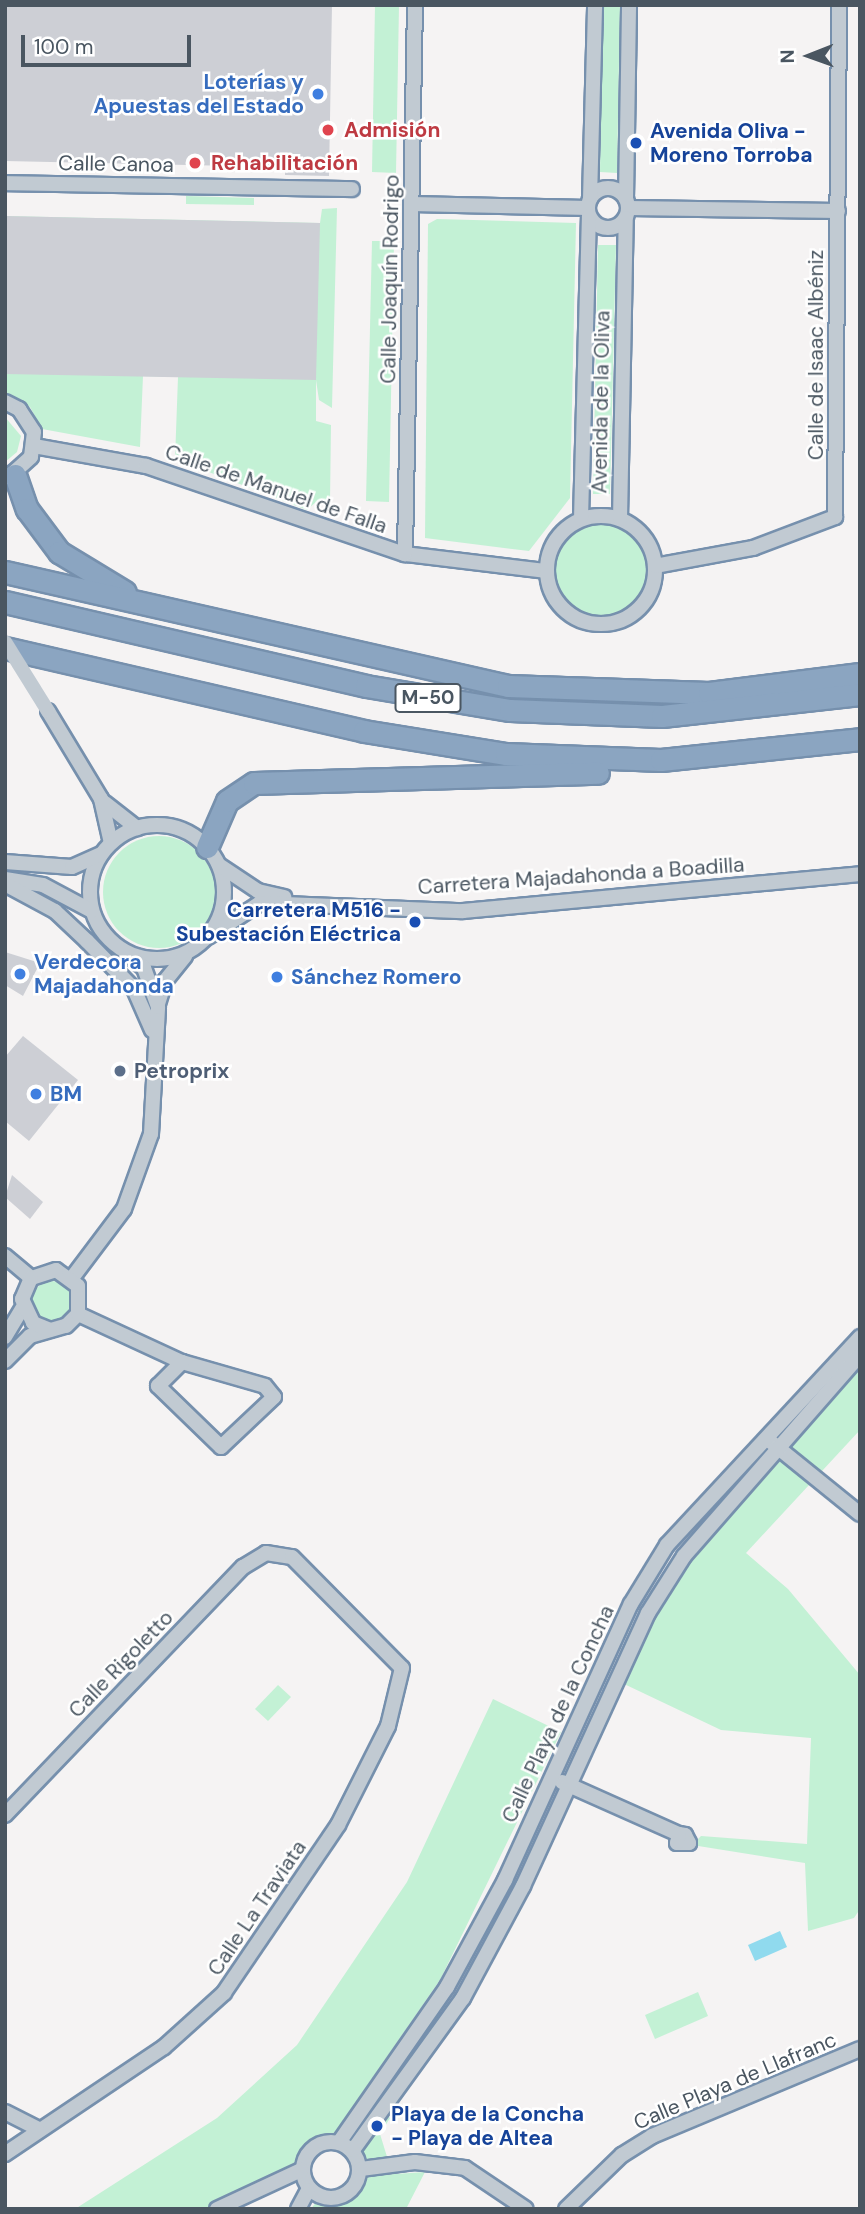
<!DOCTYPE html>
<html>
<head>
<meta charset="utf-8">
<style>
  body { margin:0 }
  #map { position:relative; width:865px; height:2214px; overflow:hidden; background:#f5f3f3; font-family:"DM Sans",sans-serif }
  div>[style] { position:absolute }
  .green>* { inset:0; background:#c3f1d5 }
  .round { border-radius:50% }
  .water>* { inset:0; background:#90daee }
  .building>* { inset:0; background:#cdcfd5 }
  .roads { filter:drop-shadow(2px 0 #7690ad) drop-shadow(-2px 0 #7690ad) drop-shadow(0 2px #7690ad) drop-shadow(0 -2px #7690ad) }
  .minor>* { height:14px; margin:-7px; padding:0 7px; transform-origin:7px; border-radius:7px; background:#c1cad2 }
  .minor>.ring { margin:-7px; padding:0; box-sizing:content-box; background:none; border:14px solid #c1cad2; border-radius:50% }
  .highway>* { height:21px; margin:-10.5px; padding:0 10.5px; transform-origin:10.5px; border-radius:10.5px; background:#8ba5c1 }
  .minor-bridge>* { height:14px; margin:-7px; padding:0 7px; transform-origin:7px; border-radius:7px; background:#c1cad2 }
  .dots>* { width:19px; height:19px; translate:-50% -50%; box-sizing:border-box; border:4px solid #fff; border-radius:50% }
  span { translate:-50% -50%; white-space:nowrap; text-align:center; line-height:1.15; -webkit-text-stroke:5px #fff; paint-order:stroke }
  .shield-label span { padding:2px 5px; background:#fff; border:2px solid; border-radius:5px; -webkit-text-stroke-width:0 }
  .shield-label { font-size:19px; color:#4a5661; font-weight:700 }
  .shop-label { font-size:21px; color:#366cbe; font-weight:700 }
  .right { translate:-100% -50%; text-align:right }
  .left { translate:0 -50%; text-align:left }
  .health-label { font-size:21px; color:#be3a42; font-weight:700 }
  .transit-label { font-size:21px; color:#164399; font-weight:700 }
  .street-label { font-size:21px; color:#4a5661 }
  .service-label { font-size:21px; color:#4e5e75; font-weight:700 }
  .frame { position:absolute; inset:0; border:7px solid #4a5661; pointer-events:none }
  .north { position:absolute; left:774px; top:21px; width:70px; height:70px; -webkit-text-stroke:5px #fff; paint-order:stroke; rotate:269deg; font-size:19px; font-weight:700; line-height:28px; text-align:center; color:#4a5661 }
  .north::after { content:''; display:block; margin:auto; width:24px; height:32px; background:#4a5661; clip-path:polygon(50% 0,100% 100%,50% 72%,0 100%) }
  .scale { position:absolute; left:21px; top:35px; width:170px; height:32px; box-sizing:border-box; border:4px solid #4a5661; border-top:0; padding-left:9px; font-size:21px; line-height:24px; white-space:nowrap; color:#4a5661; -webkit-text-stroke:5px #fff; paint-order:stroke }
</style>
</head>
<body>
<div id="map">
  <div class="green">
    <i style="clip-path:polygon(375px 5px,399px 5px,396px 173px,372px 172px)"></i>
    <i style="clip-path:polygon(602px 5px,620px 5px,617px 173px,600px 172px)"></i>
    <i style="clip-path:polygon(186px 196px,254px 198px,254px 205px,186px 204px)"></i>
    <i style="clip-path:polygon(337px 208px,332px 408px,319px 400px,316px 380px,316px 421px,331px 425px,330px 502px,317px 501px,307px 510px,175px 459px,178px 377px,143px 376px,140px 447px,42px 429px,30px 407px,5px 393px,5px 216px,320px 223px,322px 209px)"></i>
    <i style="clip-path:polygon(437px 219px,576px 223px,570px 498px,529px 551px,425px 538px,428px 224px)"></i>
    <i style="clip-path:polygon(372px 241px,394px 241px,389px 502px,366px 501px)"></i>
    <i style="clip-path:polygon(598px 245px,616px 245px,610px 494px,593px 494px)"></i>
    <i style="clip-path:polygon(5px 417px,21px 436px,17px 452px,5px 462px)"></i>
    <i class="round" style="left:554px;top:524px;width:92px;height:92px"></i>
    <i class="round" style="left:103px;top:836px;width:112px;height:112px"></i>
    <i class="round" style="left:32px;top:1281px;width:40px;height:40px"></i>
    <i style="clip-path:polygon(860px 1362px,860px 1430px,746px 1553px,788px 1589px,860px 1675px,860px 1909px,854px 1918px,808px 1931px,805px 1863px,692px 1845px,701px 1836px,807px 1844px,811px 1738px,721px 1730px,622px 1683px,657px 1608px,689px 1560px)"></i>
    <i style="clip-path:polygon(278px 1685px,291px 1697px,268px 1721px,255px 1709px)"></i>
    <i style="clip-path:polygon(493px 1699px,561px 1732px,440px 1980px,333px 2135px,311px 2141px,297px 2165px,204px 2209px,75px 2209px,217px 2118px,297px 2045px,407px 1882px)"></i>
    <i style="clip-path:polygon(698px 1992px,708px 2016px,655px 2039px,645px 2015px)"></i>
    <i style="clip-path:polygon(385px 2113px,390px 2118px,380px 2134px,388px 2160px,363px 2164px,356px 2151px)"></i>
    <i style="clip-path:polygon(425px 2172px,406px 2209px,311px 2209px,316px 2202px,347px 2203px,365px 2176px)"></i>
  </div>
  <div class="water">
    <i style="clip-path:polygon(780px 1931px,787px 1947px,755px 1961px,748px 1945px)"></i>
  </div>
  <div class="building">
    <i style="clip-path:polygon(5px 5px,332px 5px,329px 176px,285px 175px,285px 167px,5px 161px)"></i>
    <i style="clip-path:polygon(5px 216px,320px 223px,316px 380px,5px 374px)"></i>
    <i style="clip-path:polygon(5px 952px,40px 963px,23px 996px,5px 985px)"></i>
    <i style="clip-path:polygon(23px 1036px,78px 1080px,29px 1141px,5px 1121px,5px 1057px)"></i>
    <i style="clip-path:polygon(12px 1175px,43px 1202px,30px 1219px,5px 1197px)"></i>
  </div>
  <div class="roads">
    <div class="minor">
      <i style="left:5px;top:183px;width:347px;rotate:1deg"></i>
      <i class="ring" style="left:588px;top:188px;width:26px;height:26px"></i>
      <i style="left:590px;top:199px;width:194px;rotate:-88.5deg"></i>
      <i style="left:626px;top:199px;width:194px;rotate:-89.1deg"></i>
      <i style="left:412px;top:204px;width:176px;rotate:1.3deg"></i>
      <i style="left:629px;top:208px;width:209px;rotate:0.8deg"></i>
      <i style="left:5px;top:402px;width:16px;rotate:27deg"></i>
      <i style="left:19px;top:409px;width:27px;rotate:57deg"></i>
      <i style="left:34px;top:432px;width:25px;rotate:97deg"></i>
      <i style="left:31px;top:457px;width:30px;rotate:138deg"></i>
      <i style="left:34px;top:446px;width:114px;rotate:10.1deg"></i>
      <i style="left:146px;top:466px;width:274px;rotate:18.8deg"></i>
      <i style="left:405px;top:554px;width:142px;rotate:6.9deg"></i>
      <i class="ring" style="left:547px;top:516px;width:94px;height:94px"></i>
      <i style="left:581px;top:519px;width:303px;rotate:-88.5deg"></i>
      <i style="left:620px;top:519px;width:301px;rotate:-88.9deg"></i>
      <i style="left:405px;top:554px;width:549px;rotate:-88.96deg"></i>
      <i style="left:655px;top:566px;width:100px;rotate:-10.4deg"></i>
      <i style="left:753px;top:548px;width:88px;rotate:-20.7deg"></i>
      <i style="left:835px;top:517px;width:512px;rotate:-89.55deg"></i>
      <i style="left:48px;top:711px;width:103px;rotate:58.9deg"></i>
      <i style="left:101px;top:799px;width:45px;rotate:77.2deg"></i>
      <i style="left:105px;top:803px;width:41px;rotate:38deg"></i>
      <i class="ring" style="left:90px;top:825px;width:120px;height:120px"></i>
      <i style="left:5px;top:862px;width:67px;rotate:4.3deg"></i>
      <i style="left:72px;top:867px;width:32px;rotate:-24deg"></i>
      <i style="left:219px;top:865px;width:47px;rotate:33.7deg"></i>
      <i style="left:258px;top:891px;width:27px;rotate:13deg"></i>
      <i style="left:5px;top:879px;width:38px;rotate:9deg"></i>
      <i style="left:43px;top:885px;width:55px;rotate:28deg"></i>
      <i style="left:5px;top:884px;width:57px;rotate:28.4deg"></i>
      <i style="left:55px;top:911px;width:44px;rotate:43.2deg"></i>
      <i style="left:87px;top:941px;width:67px;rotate:45.6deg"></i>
      <i style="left:134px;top:989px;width:45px;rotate:66.3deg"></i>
      <i style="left:208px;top:937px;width:62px;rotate:-33.2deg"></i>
      <i style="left:260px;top:903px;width:203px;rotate:2.3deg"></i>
      <i style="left:463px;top:911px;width:399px;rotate:-5.3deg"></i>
      <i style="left:158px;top:1004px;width:24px;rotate:-73deg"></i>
      <i style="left:165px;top:981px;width:32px;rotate:-51deg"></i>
      <i style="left:5px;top:1256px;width:34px;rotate:40deg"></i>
      <i style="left:72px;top:1278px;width:86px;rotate:-53deg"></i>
      <i style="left:124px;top:1209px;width:80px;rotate:-70.2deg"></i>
      <i style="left:151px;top:1134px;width:127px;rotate:-86.8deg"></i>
      <i style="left:158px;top:1007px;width:41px;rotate:-109.7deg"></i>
      <i style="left:144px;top:968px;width:17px;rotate:-140deg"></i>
      <i style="left:78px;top:1314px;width:115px;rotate:24.8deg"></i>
      <i style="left:182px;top:1362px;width:86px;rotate:16.1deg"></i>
      <i style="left:265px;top:1386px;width:14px;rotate:51deg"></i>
      <i style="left:274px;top:1397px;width:73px;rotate:136.7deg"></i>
      <i style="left:221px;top:1447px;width:88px;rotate:-135.9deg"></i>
      <i style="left:158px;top:1386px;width:34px;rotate:-45deg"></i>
      <i style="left:5px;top:1337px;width:35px;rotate:-59deg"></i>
      <i style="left:5px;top:1361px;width:35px;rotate:-45deg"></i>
      <i style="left:30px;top:1336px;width:37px;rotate:-16deg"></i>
      <i style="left:66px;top:1326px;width:17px;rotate:-45deg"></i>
      <i style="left:78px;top:1314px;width:28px;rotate:-90deg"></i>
      <i style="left:78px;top:1286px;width:27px;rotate:-144deg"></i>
      <i style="left:56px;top:1270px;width:26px;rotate:162deg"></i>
      <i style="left:31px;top:1278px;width:23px;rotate:113deg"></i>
      <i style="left:22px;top:1299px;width:26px;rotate:65deg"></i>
      <i style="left:33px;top:1323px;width:18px;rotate:22deg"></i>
      <i style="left:771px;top:1442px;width:114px;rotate:39deg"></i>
      <i style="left:562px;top:1782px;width:128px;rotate:24deg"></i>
      <i style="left:5px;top:1815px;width:344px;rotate:-46.2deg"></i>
      <i style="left:243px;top:1567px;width:27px;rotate:-31deg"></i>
      <i style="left:266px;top:1553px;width:26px;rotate:9deg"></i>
      <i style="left:292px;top:1557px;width:156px;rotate:45.3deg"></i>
      <i style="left:402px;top:1668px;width:60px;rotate:103.6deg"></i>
      <i style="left:388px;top:1726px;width:111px;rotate:116.8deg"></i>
      <i style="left:338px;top:1825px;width:203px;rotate:124.2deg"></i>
      <i style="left:224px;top:1993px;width:81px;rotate:138deg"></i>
      <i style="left:164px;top:2047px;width:192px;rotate:146.1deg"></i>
      <i style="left:679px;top:1834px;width:6px;rotate:9deg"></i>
      <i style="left:685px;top:1835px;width:9px;rotate:63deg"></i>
      <i style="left:689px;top:1843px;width:12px;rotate:180deg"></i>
      <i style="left:677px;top:1843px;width:9px;rotate:-77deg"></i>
      <i style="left:5px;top:2112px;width:36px;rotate:27deg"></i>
      <i style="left:340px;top:2141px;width:188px;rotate:-55.2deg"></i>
      <i style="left:447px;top:1987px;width:122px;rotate:-61.5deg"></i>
      <i style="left:505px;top:1880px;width:303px;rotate:-65.5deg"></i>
      <i style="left:631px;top:1604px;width:69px;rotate:-58.6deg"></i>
      <i style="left:667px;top:1545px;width:284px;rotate:-47.1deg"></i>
      <i class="ring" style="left:303px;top:2142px;width:42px;height:42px"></i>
      <i style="left:353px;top:2150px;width:188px;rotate:-54.1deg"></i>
      <i style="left:463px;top:1998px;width:127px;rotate:-61.8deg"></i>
      <i style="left:523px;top:1886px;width:300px;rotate:-65.4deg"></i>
      <i style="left:648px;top:1613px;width:67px;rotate:-57.7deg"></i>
      <i style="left:684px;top:1556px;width:267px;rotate:-48.8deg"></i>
      <i style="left:361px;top:2169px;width:54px;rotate:-7.4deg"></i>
      <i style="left:415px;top:2162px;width:50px;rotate:6.8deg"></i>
      <i style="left:465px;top:2168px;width:73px;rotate:33.9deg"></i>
      <i style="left:217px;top:2209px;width:93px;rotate:-24.9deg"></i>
      <i style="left:298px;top:2209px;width:21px;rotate:-62deg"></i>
      <i style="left:566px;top:2209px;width:78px;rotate:-44deg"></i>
      <i style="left:622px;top:2155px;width:36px;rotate:-32deg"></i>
      <i style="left:652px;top:2136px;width:225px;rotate:-22.7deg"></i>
    </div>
    <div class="highway">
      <i style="left:15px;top:475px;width:36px;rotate:71deg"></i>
      <i style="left:27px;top:509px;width:54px;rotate:53.3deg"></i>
      <i style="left:59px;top:552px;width:77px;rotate:31.2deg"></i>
      <i style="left:5px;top:572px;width:516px;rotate:12.77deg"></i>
      <i style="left:508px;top:686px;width:201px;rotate:2deg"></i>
      <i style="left:709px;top:693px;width:152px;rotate:-7.2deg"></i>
      <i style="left:5px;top:602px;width:371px;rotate:13.1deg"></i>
      <i style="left:366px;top:686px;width:146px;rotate:9.5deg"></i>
      <i style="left:510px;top:710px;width:152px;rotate:2.3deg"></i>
      <i style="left:662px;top:716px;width:199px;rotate:-6.3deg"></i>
      <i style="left:5px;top:648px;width:368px;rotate:13deg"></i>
      <i style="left:364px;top:731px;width:144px;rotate:9.2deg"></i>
      <i style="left:506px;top:754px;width:155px;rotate:2.2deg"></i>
      <i style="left:661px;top:760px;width:200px;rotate:-6deg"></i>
      <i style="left:207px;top:847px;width:50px;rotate:-66.5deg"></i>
      <i style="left:227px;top:801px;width:32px;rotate:-34deg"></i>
      <i style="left:254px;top:783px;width:344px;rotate:-1.7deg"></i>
    </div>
  </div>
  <div class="minor-bridge">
    <i style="left:5px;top:642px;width:81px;rotate:58.1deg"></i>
  </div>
  <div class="dots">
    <i style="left:318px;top:94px;background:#3f7fe0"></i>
    <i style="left:328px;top:130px;background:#e0444e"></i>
    <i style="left:636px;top:143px;background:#1a4fb4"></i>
    <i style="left:195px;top:163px;background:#e0444e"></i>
    <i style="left:415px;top:922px;background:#1a4fb4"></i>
    <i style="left:20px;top:974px;background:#3f7fe0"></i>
    <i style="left:277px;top:977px;background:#3f7fe0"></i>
    <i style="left:120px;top:1071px;background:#5c6f8a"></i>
    <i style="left:36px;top:1094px;background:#3f7fe0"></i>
    <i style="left:377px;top:2126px;background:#1a4fb4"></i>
  </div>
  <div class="shield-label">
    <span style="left:428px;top:698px">M-50</span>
  </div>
  <div class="shop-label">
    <span class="right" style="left:304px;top:94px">Loterías y<br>Apuestas del Estado</span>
    <span class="left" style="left:34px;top:974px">Verdecora<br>Majadahonda</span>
    <span class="left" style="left:291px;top:977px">Sánchez Romero</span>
    <span class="left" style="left:50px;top:1094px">BM</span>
  </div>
  <div class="health-label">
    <span class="left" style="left:344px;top:130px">Admisión</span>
    <span class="left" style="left:211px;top:163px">Rehabilitación</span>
  </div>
  <div class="transit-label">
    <span class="left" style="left:650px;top:143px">Avenida Oliva -<br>Moreno Torroba</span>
    <span class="right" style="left:401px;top:922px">Carretera M516 -<br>Subestación Eléctrica</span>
    <span class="left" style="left:391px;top:2126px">Playa de la Concha<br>- Playa de Altea</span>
  </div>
  <div class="street-label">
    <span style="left:116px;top:164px;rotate:1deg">Calle Canoa</span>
    <span style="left:390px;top:279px;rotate:-89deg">Calle Joaquín Rodrigo</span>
    <span style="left:816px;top:355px;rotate:-90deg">Calle de Isaac Albéniz</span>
    <span style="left:601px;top:402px;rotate:-89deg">Avenida de la Oliva</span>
    <span style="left:276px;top:489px;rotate:19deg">Calle de Manuel de Falla</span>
    <span style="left:581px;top:876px;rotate:-4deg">Carretera Majadahonda a Boadilla</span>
    <span style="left:121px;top:1664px;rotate:-46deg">Calle Rigoletto</span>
    <span style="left:558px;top:1714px;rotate:-65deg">Calle Playa de la Concha</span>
    <span style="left:257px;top:1908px;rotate:-56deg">Calle La Traviata</span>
    <span style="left:735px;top:2081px;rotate:-23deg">Calle Playa de Llafranc</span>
  </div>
  <div class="service-label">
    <span class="left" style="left:134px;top:1071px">Petroprix</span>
  </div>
  <div class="frame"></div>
  <div class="north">N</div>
  <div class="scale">100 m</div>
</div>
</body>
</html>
